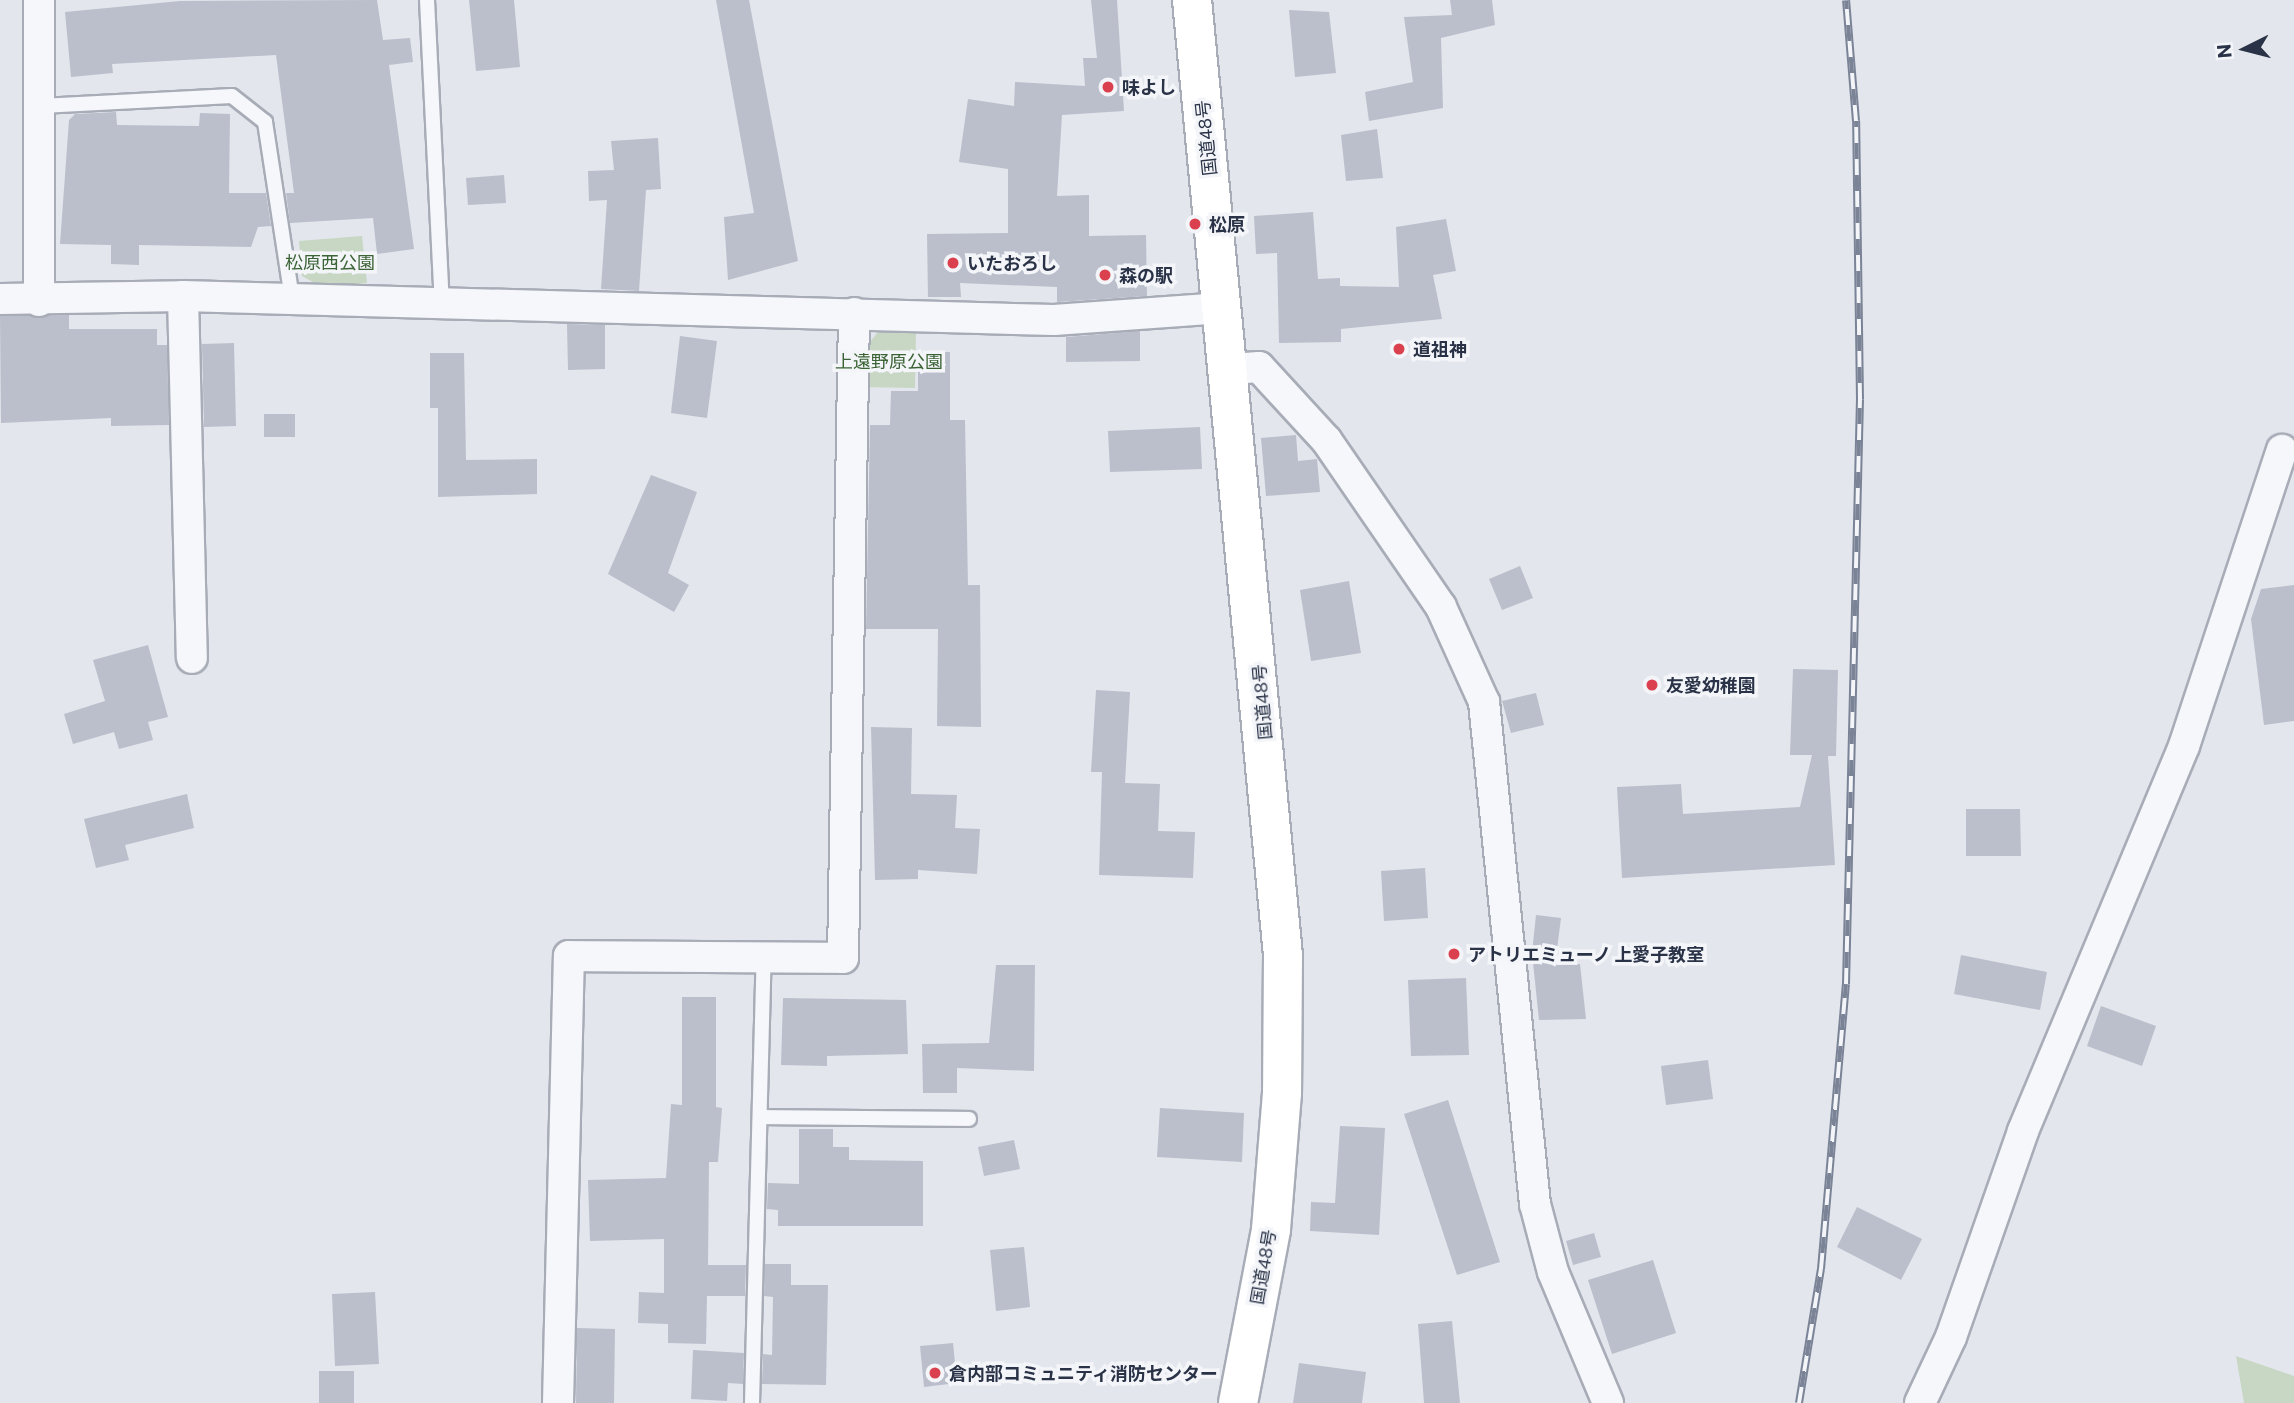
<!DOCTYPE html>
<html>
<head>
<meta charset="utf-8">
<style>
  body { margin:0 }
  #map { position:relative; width:2294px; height:1403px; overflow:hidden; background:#e3e6ec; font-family:Commissioner,"Noto Sans JP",sans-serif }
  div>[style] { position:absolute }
  .green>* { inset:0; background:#c7d7c3 }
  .building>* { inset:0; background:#babfcb }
  .roads { filter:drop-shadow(2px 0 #a7acb7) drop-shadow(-2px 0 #a7acb7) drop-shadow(0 2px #a7acb7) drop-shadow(0 -2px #a7acb7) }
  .service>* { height:14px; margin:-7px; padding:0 7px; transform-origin:7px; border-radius:7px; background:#f6f7fa }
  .minor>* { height:30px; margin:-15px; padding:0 15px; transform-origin:15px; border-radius:15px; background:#f6f7fa }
  .trunk>* { height:38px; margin:-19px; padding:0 19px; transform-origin:19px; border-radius:19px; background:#fff }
  .rail>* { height:8px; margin-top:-4px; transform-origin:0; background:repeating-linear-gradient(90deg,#f3f5f9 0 16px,#7b8497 0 32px); box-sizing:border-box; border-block:2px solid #7b8497 }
  .dots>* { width:19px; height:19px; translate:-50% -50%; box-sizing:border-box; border:4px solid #f3f5f9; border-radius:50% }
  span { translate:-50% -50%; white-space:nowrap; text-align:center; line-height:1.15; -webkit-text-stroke:7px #f3f5f9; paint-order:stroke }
  .poi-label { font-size:18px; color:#293246; font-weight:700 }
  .left { translate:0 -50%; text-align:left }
  .street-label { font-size:18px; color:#293246 }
  .park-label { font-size:18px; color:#3b6335 }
  .north { position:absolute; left:2210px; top:14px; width:70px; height:70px; -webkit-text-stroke:5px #f3f5f9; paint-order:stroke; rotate:264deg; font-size:19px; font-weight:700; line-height:28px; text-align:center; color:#293246 }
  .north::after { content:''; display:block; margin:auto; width:24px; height:32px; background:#293246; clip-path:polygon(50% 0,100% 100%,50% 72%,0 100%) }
</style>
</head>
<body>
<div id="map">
  <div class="green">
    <i style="clip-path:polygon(362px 236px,367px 283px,322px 287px,302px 276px,299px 241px)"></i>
    <i style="clip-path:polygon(881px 328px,916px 329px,915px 388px,860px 387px,862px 352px)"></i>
    <i style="clip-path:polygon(2236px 1356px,2294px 1376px,2294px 1403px,2244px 1403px)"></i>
  </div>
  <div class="building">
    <i style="clip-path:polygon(377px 0,383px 40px,410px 38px,413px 62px,389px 65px,414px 249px,377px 254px,373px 218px,290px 223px,286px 193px,294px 193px,276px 55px,112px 64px,113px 73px,71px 77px,65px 12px,180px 1px)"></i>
    <i style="clip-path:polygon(469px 0,514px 0,520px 67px,476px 71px)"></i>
    <i style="clip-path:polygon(716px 0,749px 0,798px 261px,728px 280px,724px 217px,754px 213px)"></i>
    <i style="clip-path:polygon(1091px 0,1117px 0,1124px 111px,1062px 115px,1057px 196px,1089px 195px,1089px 236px,1146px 235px,1147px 296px,1057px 302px,1057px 287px,960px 283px,961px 297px,928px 297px,927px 234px,1008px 233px,1008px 169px,959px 162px,968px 99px,1014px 106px,1015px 82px,1085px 86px,1083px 58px,1097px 58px)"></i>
    <i style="clip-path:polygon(1450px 0,1492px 0,1495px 25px,1441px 38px,1443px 108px,1369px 121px,1365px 92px,1413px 82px,1404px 17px,1452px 15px)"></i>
    <i style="clip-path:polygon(1289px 10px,1329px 12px,1336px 73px,1295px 77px)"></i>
    <i style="clip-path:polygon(116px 112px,117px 125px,199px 126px,200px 113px,230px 114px,229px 193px,266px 193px,271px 226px,258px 227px,251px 247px,139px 245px,139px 265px,111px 264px,111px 245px,60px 244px,69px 120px,75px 114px)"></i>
    <i style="clip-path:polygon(1377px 129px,1383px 178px,1346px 181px,1341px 135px)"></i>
    <i style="clip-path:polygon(658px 138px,661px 189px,646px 190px,639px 291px,601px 289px,607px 200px,589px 201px,588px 171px,614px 170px,611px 141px)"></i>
    <i style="clip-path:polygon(504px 175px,506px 203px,468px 205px,466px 178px)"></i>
    <i style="clip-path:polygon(1313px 212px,1318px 279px,1340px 278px,1340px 286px,1399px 287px,1396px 227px,1446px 219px,1456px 271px,1433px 275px,1442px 319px,1341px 329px,1341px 342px,1279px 343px,1277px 253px,1256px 254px,1254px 216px)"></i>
    <i style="clip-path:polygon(69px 315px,69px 329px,157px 329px,157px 345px,167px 345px,169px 425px,111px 426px,111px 418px,1px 423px,0 316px)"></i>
    <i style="clip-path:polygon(567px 324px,605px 325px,605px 369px,568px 370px)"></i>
    <i style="clip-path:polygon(1140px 331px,1140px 361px,1066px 362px,1066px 337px)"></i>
    <i style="clip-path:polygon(680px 336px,717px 341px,707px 418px,671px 413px)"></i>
    <i style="clip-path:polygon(234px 343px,236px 426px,204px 427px,202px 344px)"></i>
    <i style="clip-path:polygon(918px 352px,950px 352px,950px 420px,965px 420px,968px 585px,980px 585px,981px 727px,937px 726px,938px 629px,866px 629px,870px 425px,890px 425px,891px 391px,918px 391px)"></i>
    <i style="clip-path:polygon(430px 353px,464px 353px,466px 460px,537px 459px,537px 494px,438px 497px,438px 408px,430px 408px)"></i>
    <i style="clip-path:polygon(264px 414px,295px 414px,295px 437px,264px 437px)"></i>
    <i style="clip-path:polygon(1200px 427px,1202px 469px,1110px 472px,1108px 431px)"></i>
    <i style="clip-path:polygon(1296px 435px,1298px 461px,1317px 459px,1320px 492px,1266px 496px,1261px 438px)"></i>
    <i style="clip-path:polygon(651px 475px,697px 492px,668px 573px,689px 585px,674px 612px,608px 574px)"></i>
    <i style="clip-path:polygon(1520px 566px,1533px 598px,1502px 610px,1489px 579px)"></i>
    <i style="clip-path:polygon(1349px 581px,1361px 653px,1311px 661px,1300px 590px)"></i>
    <i style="clip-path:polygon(2294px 585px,2294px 721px,2264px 725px,2251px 619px,2261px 589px)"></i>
    <i style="clip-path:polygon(148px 645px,168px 717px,148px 722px,153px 740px,119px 749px,114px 732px,73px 744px,64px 714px,105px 701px,93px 660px)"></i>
    <i style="clip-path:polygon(1793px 669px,1838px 670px,1836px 756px,1828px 756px,1835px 865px,1622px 878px,1617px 787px,1681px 784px,1683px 814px,1800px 807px,1812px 755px,1790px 755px)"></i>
    <i style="clip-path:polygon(1096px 690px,1130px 692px,1125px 783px,1160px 784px,1158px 831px,1195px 832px,1193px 878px,1099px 875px,1102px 772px,1091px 772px)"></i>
    <i style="clip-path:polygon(1536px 693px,1544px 725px,1511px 733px,1502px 701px)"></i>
    <i style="clip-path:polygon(871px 727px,912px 728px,911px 794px,957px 795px,955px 828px,980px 829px,977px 874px,918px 870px,918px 879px,875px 880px)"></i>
    <i style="clip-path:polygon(187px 794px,194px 828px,125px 845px,129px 860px,96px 868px,84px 819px)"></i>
    <i style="clip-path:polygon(1966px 809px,2020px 809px,2021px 856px,1966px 856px)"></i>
    <i style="clip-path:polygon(1425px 868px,1428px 918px,1384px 921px,1381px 871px)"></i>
    <i style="clip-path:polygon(1536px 915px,1561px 918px,1555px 965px,1580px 964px,1586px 1019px,1539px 1020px,1532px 953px)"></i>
    <i style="clip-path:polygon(1961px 955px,2047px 972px,2040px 1010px,1954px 994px)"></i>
    <i style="clip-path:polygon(996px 965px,1035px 965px,1034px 1071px,957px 1068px,957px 1093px,923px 1093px,922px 1044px,989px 1043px)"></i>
    <i style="clip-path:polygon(1466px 978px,1469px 1055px,1411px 1056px,1408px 980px)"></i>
    <i style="clip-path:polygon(682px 997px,716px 997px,716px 1107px,722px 1108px,718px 1162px,709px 1162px,708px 1265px,746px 1265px,745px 1296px,707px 1296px,706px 1344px,668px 1343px,668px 1324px,638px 1323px,639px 1292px,664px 1293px,664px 1239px,590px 1241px,588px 1180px,666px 1178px,671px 1104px,682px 1105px)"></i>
    <i style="clip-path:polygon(783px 998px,906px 1000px,908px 1054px,827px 1056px,827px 1066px,781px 1065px)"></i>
    <i style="clip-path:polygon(2101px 1006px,2156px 1026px,2142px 1066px,2087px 1046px)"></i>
    <i style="clip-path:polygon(1708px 1060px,1713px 1099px,1666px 1105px,1661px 1066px)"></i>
    <i style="clip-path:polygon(1448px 1100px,1500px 1262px,1457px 1275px,1404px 1114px)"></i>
    <i style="clip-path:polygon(1160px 1108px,1244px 1113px,1242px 1162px,1157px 1157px)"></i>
    <i style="clip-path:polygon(1340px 1126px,1385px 1128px,1379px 1235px,1310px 1231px,1311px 1202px,1335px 1203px)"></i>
    <i style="clip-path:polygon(799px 1129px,833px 1129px,833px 1147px,849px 1147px,849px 1160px,923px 1161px,923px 1226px,778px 1226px,778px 1210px,767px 1209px,768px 1183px,799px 1184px)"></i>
    <i style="clip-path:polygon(1014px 1140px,1020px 1169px,984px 1176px,978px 1147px)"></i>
    <i style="clip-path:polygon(1857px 1207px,1922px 1239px,1901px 1280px,1837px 1247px)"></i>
    <i style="clip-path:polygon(1594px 1233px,1601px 1257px,1573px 1265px,1566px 1241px)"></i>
    <i style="clip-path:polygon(1024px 1247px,1030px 1307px,996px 1311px,990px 1250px)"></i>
    <i style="clip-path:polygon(1653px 1260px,1676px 1333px,1612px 1354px,1588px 1280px)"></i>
    <i style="clip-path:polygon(765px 1264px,791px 1264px,791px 1285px,828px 1285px,826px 1385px,762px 1384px,763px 1354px,772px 1355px,773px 1297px,764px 1296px)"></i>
    <i style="clip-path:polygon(375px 1292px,379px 1364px,335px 1366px,332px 1294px)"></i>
    <i style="clip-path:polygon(1452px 1321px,1460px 1403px,1424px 1403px,1418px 1324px)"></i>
    <i style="clip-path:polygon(577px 1328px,615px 1329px,614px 1403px,576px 1403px)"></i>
    <i style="clip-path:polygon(953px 1343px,957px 1383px,924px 1387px,920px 1346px)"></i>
    <i style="clip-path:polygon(693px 1350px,744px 1353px,743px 1384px,728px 1383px,727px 1401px,691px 1399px)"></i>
    <i style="clip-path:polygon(1299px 1363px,1366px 1372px,1362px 1403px,1293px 1403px)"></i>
    <i style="clip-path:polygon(319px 1371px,354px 1371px,354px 1403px,319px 1403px)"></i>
  </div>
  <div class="roads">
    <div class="service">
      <i style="left:427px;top:0;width:303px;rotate:87.2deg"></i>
      <i style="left:41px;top:106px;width:191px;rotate:-3deg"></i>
      <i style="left:232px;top:96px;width:42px;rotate:38.2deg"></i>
      <i style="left:265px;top:122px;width:179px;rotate:81.3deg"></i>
      <i style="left:760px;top:1117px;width:209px;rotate:0.5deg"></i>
      <i style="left:752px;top:1403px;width:446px;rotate:-88.5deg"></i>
    </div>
    <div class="minor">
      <i style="left:39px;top:0;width:301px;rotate:90deg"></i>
      <i style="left:183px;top:296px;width:362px;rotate:88.6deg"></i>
      <i style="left:0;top:299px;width:183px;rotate:-0.9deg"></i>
      <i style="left:183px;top:296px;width:871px;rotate:1.58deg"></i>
      <i style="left:1054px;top:320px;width:169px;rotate:-4.1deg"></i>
      <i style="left:1231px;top:369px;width:28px;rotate:-4deg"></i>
      <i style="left:1259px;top:367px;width:100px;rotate:47.4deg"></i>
      <i style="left:1327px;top:441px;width:201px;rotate:55.5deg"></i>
      <i style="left:1441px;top:607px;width:104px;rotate:65.6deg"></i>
      <i style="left:1484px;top:702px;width:505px;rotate:84.2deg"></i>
      <i style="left:1535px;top:1204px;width:70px;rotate:75.2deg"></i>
      <i style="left:1553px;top:1272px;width:142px;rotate:67.2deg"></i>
      <i style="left:558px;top:1403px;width:447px;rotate:-88.6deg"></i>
      <i style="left:569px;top:956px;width:274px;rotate:0.4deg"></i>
      <i style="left:843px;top:958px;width:645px;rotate:-89.02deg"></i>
      <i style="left:1920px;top:1403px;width:73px;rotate:-64.8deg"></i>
      <i style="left:1951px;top:1337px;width:218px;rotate:-70.7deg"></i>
      <i style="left:2023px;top:1131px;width:417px;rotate:-67.3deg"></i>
      <i style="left:2184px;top:746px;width:312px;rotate:-71.7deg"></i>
    </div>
    <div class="trunk">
      <i style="left:1192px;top:0;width:959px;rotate:84.56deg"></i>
      <i style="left:1283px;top:955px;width:138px;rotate:90.4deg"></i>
      <i style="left:1282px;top:1093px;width:137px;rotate:94.6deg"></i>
      <i style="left:1271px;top:1230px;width:176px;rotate:100.8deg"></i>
    </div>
  </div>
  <div class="rail">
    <i style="left:1799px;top:1403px;width:136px;rotate:-80.7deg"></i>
    <i style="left:1821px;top:1269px;width:286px;rotate:-85deg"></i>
    <i style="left:1846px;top:984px;width:585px;rotate:-88.63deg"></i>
    <i style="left:1860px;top:399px;width:278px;rotate:-90.8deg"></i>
    <i style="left:1856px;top:121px;width:121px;rotate:-94.7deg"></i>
  </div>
  <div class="dots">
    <i style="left:1108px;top:87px;background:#da404e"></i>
    <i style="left:1195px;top:224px;background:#da404e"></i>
    <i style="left:953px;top:263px;background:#da404e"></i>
    <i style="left:1105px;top:275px;background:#da404e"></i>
    <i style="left:1399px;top:349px;background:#da404e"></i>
    <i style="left:1652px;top:685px;background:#da404e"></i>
    <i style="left:1454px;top:954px;background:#da404e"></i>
    <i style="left:935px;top:1373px;background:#da404e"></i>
  </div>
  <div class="poi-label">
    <span class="left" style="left:1122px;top:87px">味よし</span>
    <span class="left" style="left:1209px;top:224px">松原</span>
    <span class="left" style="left:967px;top:263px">いたおろし</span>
    <span class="left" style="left:1119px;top:275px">森の駅</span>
    <span class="left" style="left:1413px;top:349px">道祖神</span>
    <span class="left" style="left:1666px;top:685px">友愛幼稚園</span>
    <span class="left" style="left:1468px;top:954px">アトリエミューノ 上愛子教室</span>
    <span class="left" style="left:949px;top:1373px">倉内部コミュニティ消防センター</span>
  </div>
  <div class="street-label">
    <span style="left:1206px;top:138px;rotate:-96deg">国道48号</span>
    <span style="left:1262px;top:702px;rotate:-95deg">国道48号</span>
    <span style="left:1263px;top:1267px;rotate:-80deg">国道48号</span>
  </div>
  <div class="park-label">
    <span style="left:330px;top:262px">松原西公園</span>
    <span style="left:889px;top:361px">上遠野原公園</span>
  </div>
  <div class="north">N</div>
</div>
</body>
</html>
